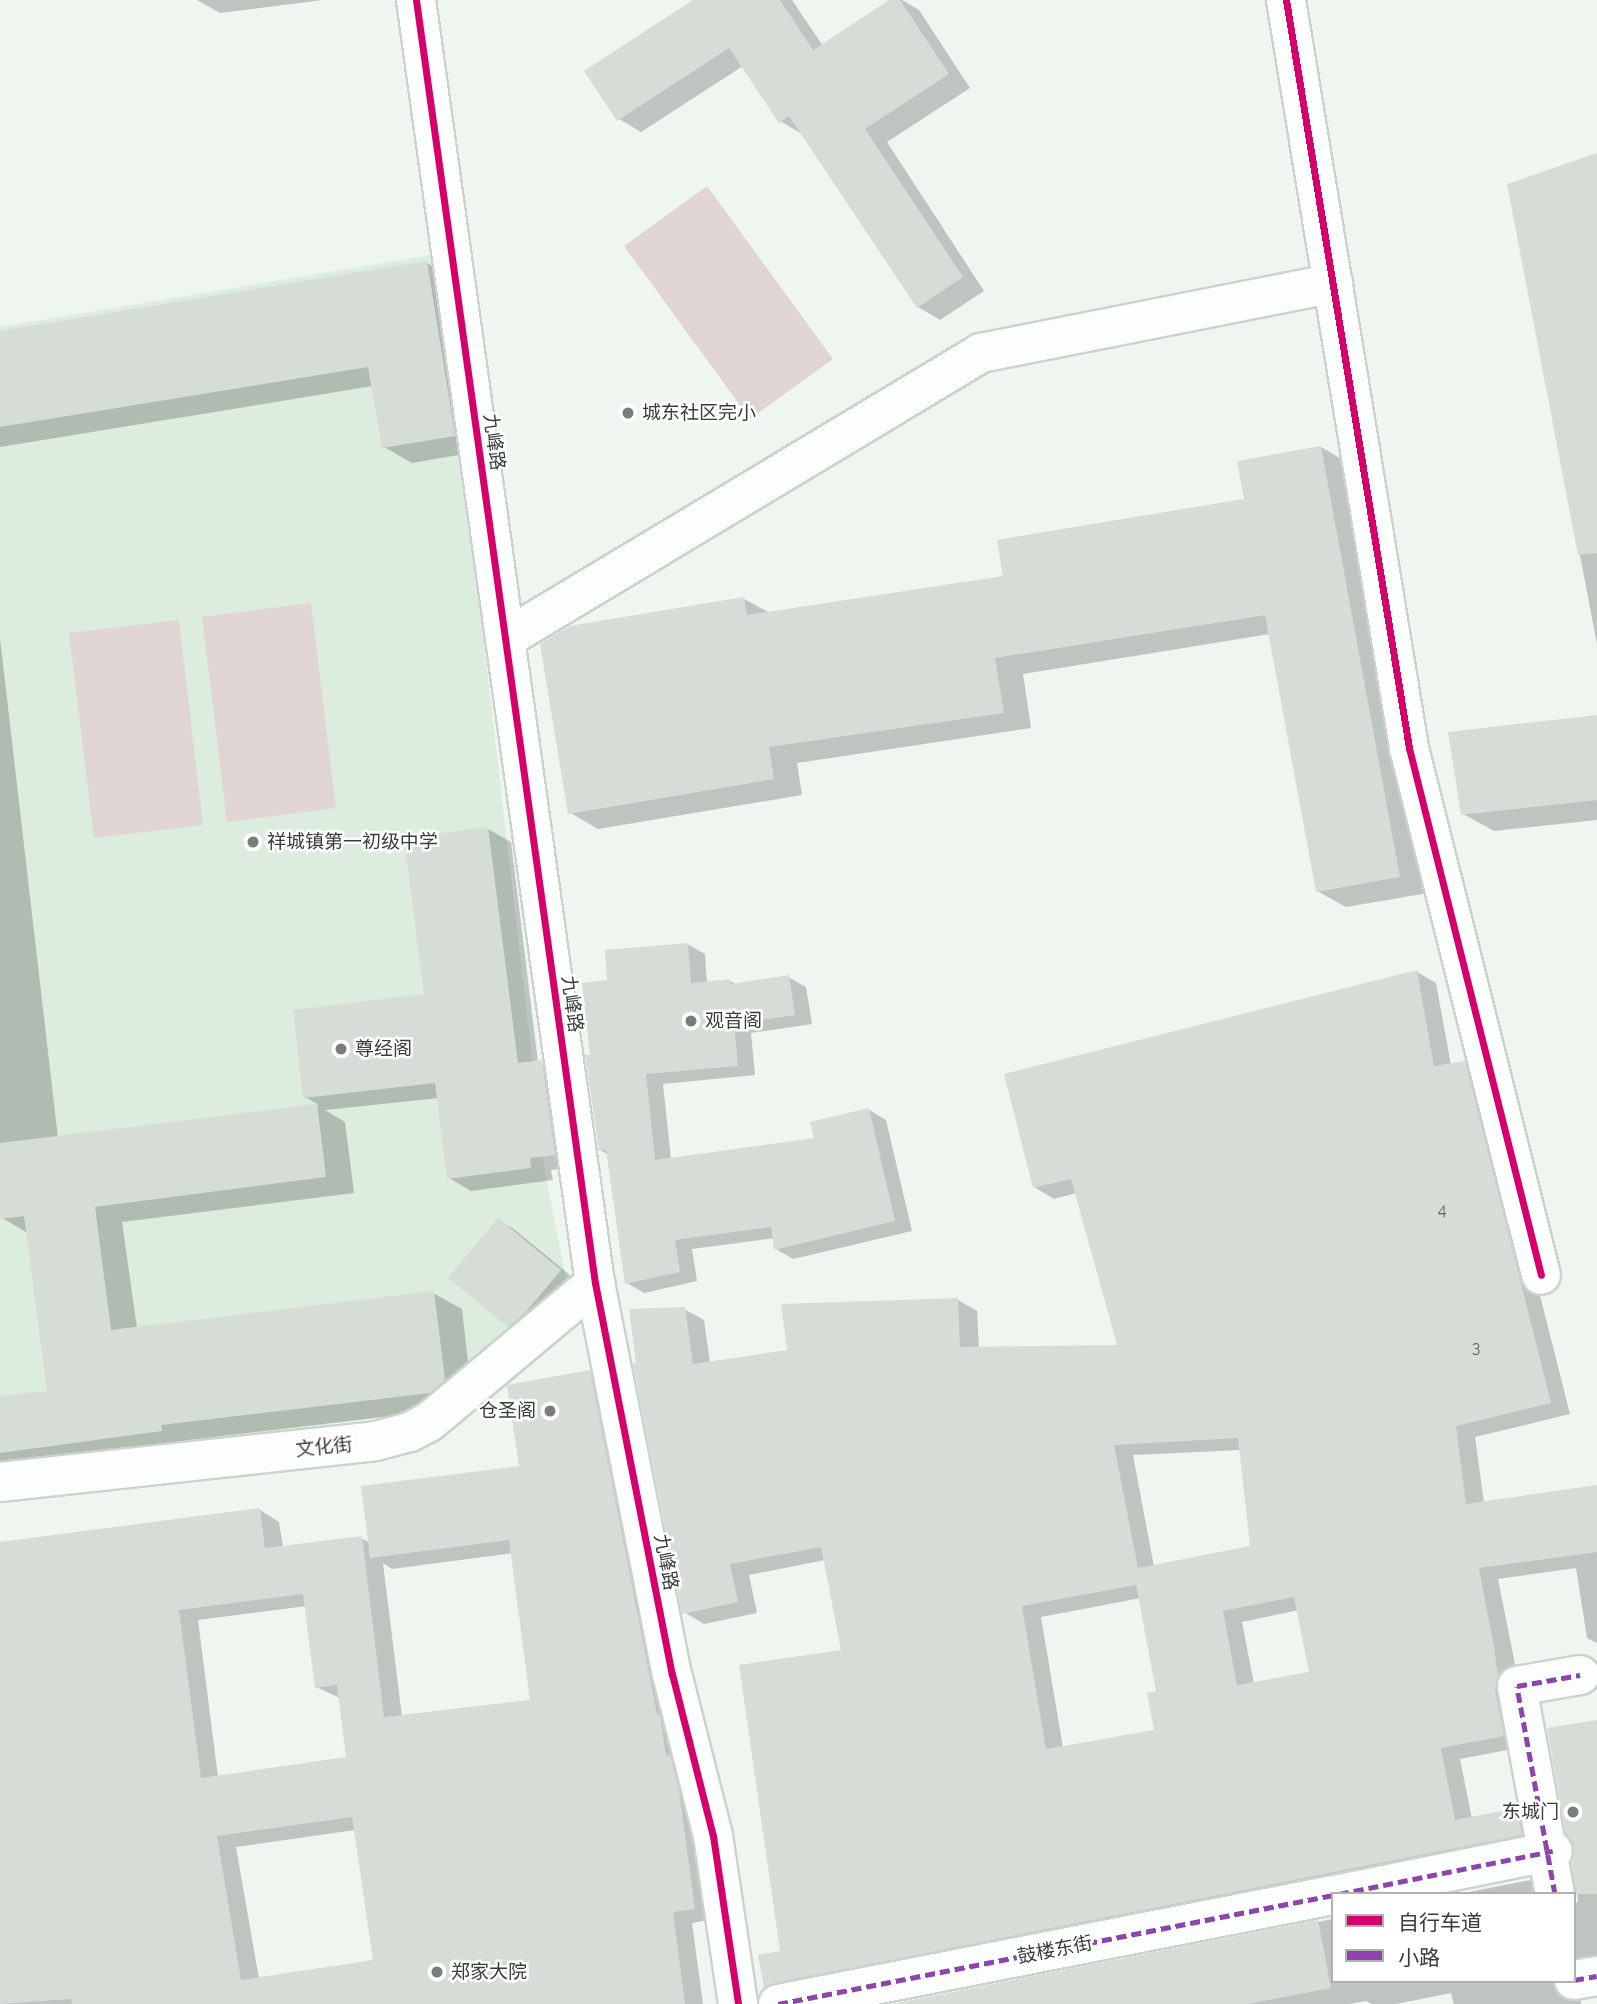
<!DOCTYPE html>
<html>
<head>
<meta charset="utf-8">
<style>
  body { margin:0 }
  #map { position:relative; width:1597px; height:2004px; overflow:hidden; background:#eef6ef; font-family:Raleway,"Noto Sans SC",sans-serif }
  div>[style] { position:absolute }
  .built>* { inset:0; background:#dcecdf }
  .green>* { inset:0; background:#e0d5d4 }
  .shadow>* { inset:0; background:#0003 }
  .building>* { inset:0; background:#d6ddd7 }
  .roads { filter:drop-shadow(2px 0 #ccd3cd) drop-shadow(-2px 0 #ccd3cd) drop-shadow(0 2px #ccd3cd) drop-shadow(0 -2px #ccd3cd) }
  .minor>* { height:38px; margin:-19px; padding:0 19px; transform-origin:19px; border-radius:19px; background:#fcfefd }
  .quiet>* { height:5px; margin-top:-2.5px; transform-origin:0; background:repeating-linear-gradient(90deg,#8e44ad 0 10px,transparent 0 15px) }
  .cycleway>* { height:7px; margin:-3.5px; padding:0 3.5px; transform-origin:3.5px; border-radius:3.5px; background:#d6006c }
  .dots>* { width:19px; height:19px; translate:-50% -50%; box-sizing:border-box; border:4px solid #fff; border-radius:50% }
  span { translate:-50% -50%; white-space:nowrap; text-align:center; line-height:1.15; -webkit-text-stroke:5px #fff; paint-order:stroke }
  .number-label { font-size:16px; color:#606661 }
  .number-label span { -webkit-text-stroke-width:0 }
  .poi-label { font-size:19px; color:#383f3a }
  .left { translate:0 -50%; text-align:left }
  .right { translate:-100% -50%; text-align:right }
  .street-label { font-size:19px; color:#383f3a }
  .legend { position:absolute; left:1331px; top:1892px; width:245px; height:91px; box-sizing:border-box; background:#fff; border:2px solid #afb2b0; margin:0; padding:9px 12px; list-style:none; font-size:21px; color:#383f3a }
  .legend li { display:flex; align-items:center; gap:14px; height:35px }
  .legend b { width:35px; border:2px solid #afb2b0 }
</style>
</head>
<body>
<div id="map">
  <div class="built">
    <i style="clip-path:polygon(431px 255px,469px 512px,545px 1172px,566px 1278px,488px 1358px,416px 1409px,391px 1416px,0 1469px,0 327px)"></i>
  </div>
  <div class="green">
    <i style="clip-path:polygon(707px 186px,833px 359px,750px 419px,624px 246px)"></i>
    <i style="clip-path:polygon(311px 603px,336px 808px,227px 822px,202px 617px)"></i>
    <i style="clip-path:polygon(179px 620px,203px 825px,94px 838px,69px 633px)"></i>
  </div>
  <div class="shadow">
    <i style="clip-path:polygon(197px 0,323px 0,220px 13px)"></i>
    <i style="clip-path:polygon(696px 0,792px 0,823px 46px,892px 0,902px 0,919px 10px,970px 88px,887px 142px,984px 291px,940px 320px,918px 307px,802px 134px,780px 121px,743px 66px,641px 132px,619px 119px)"></i>
    <i style="clip-path:polygon(1597px 155px,1597px 644px,1509px 185px)"></i>
    <i style="clip-path:polygon(427px 263px,455px 280px,482px 451px,412px 463px,384px 447px,373px 386px,0 447px,0 333px)"></i>
    <i style="clip-path:polygon(1321px 447px,1350px 464px,1428px 893px,1346px 907px,1317px 891px,1270px 634px,1023px 674px,1031px 728px,797px 763px,802px 795px,598px 829px,569px 812px,744px 599px,770px 613px,1005px 578px,1246px 500px)"></i>
    <i style="clip-path:polygon(0 638px,58px 1138px,319px 1105px,305px 1097px,426px 996px,488px 829px,511px 842px,538px 1062px,564px 1075px,577px 1167px,551px 1170px,553px 1180px,471px 1191px,449px 1178px,439px 1098px,325px 1110px,345px 1122px,354px 1193px,122px 1222px,137px 1328px,433px 1293px,462px 1309px,472px 1397px,459px 1408px,188px 1440px,189px 1447px,0 1472px,0 1398px,48px 1392px,28px 1233px,2px 1218px,0 1200px)"></i>
    <i style="clip-path:polygon(1597px 717px,1597px 820px,1494px 831px,1463px 814px)"></i>
    <i style="clip-path:polygon(687px 944px,705px 954px,707px 983px,730px 981px,737px 985px,788px 977px,806px 987px,812px 1024px,751px 1033px,755px 1075px,663px 1084px,671px 1159px,816px 1140px,869px 1110px,886px 1120px,912px 1231px,793px 1259px,776px 1249px,775px 1238px,692px 1249px,697px 1281px,644px 1293px,627px 1283px,609px 1155px,600px 1150px,592px 1057px,609px 982px)"></i>
    <i style="clip-path:polygon(evenodd,1417px 972px,1436px 983px,1451px 1065px,1464px 1063px,1484px 1074px,1570px 1414px,1475px 1437px,1484px 1503px,1597px 1486px,1597px 1643px,1587px 1638px,1576px 1568px,1498px 1579px,1514px 1659px,1523px 1747px,1460px 1759px,1472px 1819px,1517px 1810px,1536px 1821px,1541px 1846px,785px 1997px,766px 1986px,782px 1953px,843px 1651px,825px 1560px,749px 1575px,757px 1613px,704px 1624px,684px 1612px,684px 1309px,704px 1320px,710px 1363px,789px 1351px,958px 1300px,977px 1311px,979px 1349px,1119px 1347px,1076px 1193px,1054px 1199px,1034px 1187px,1417px 972px,1241px 1450px,1252px 1547px,1154px 1567px,1133px 1455px,1241px 1450px,1417px 972px,1141px 1598px,1158px 1693px,1156px 1731px,1063px 1748px,1041px 1617px,1141px 1598px,1417px 972px,1299px 1610px,1311px 1673px,1254px 1684px,1242px 1622px,1299px 1610px)"></i>
    <i style="clip-path:polygon(499px 1220px,515px 1230px,576px 1280px,526px 1335px,509px 1326px)"></i>
    <i style="clip-path:polygon(evenodd,590px 1372px,610px 1384px,714px 1919px,692px 1923px,703px 2004px,0 2004px,0 1544px,260px 1510px,279px 1522px,283px 1547px,361px 1538px,370px 1543px,521px 1467px,590px 1372px,513px 1553px,532px 1702px,402px 1717px,383px 1563px,392px 1569px,513px 1553px,590px 1372px,307px 1606px,316px 1687px,340px 1698px,348px 1759px,218px 1777px,198px 1620px,307px 1606px,590px 1372px,355px 1830px,375px 1961px,259px 1979px,236px 1847px,355px 1830px)"></i>
    <i style="clip-path:polygon(1597px 1721px,1597px 1975px,1579px 1986px,1581px 2004px,1454px 2004px,1451px 1993px,1396px 2004px,1372px 2004px,1366px 2001px,1349px 2004px,900px 2004px,1333px 1919px,1333px 1981px,1574px 1981px,1574px 1906px,1578px 1901px,1573px 1862px)"></i>
    <i style="clip-path:polygon(1530px 1880px,1554px 1894px,1459px 1894px)"></i>
  </div>
  <div class="building">
    <i style="clip-path:polygon(693px 0,780px 0,813px 50px,889px 0,900px 0,949px 74px,865px 129px,963px 277px,917px 308px,789px 116px,779px 123px,729px 48px,617px 121px,584px 71px)"></i>
    <i style="clip-path:polygon(1597px 153px,1597px 553px,1578px 555px,1507px 184px)"></i>
    <i style="clip-path:polygon(427px 261px,455px 436px,382px 448px,368px 367px,0 427px,0 331px)"></i>
    <i style="clip-path:polygon(1321px 446px,1400px 877px,1316px 892px,1265px 615px,995px 658px,1004px 713px,769px 747px,774px 779px,568px 814px,540px 644px,570px 626px,744px 597px,747px 615px,1003px 576px,997px 540px,1244px 499px,1237px 461px)"></i>
    <i style="clip-path:polygon(1597px 715px,1597px 800px,1461px 815px,1448px 732px)"></i>
    <i style="clip-path:polygon(488px 827px,518px 1063px,542px 1060px,555px 1155px,530px 1158px,531px 1168px,447px 1179px,435px 1083px,303px 1098px,293px 1010px,424px 994px,404px 838px)"></i>
    <i style="clip-path:polygon(688px 943px,691px 983px,730px 979px,731px 984px,789px 975px,795px 1015px,734px 1024px,738px 1066px,646px 1074px,655px 1160px,814px 1138px,810px 1122px,869px 1108px,895px 1221px,774px 1250px,771px 1227px,675px 1240px,680px 1272px,625px 1284px,606px 1150px,599px 1151px,585px 1055px,590px 1055px,582px 983px,607px 980px,605px 950px)"></i>
    <i style="clip-path:polygon(evenodd,1417px 970px,1434px 1066px,1465px 1061px,1551px 1403px,1456px 1426px,1466px 1504px,1597px 1485px,1597px 1552px,1479px 1568px,1494px 1647px,1498px 1676px,1495px 1690px,1504px 1736px,1441px 1748px,1455px 1820px,1517px 1808px,1522px 1835px,774px 1983px,764px 1987px,758px 1955px,780px 1951px,739px 1665px,841px 1650px,821px 1547px,730px 1564px,738px 1602px,682px 1614px,633px 1364px,636px 1363px,629px 1309px,685px 1307px,693px 1364px,787px 1350px,781px 1304px,958px 1298px,960px 1347px,1117px 1345px,1071px 1179px,1033px 1188px,1004px 1074px,1417px 970px,1238px 1438px,1250px 1546px,1138px 1568px,1114px 1445px,1238px 1438px,1417px 970px,1136px 1585px,1156px 1691px,1147px 1693px,1154px 1730px,1046px 1749px,1022px 1606px,1136px 1585px,1417px 970px,1294px 1597px,1309px 1672px,1237px 1685px,1223px 1611px,1294px 1597px)"></i>
    <i style="clip-path:polygon(317px 1104px,326px 1177px,95px 1207px,111px 1330px,434px 1291px,445px 1380px,430px 1393px,161px 1425px,162px 1431px,0 1453px,0 1396px,47px 1391px,24px 1216px,0 1219px,0 1143px)"></i>
    <i style="clip-path:polygon(498px 1218px,561px 1270px,525px 1313px,508px 1327px,448px 1278px)"></i>
    <i style="clip-path:polygon(evenodd,590px 1370px,657px 1715px,660px 1715px,666px 1756px,670px 1755px,679px 1790px,695px 1909px,673px 1912px,685px 2004px,72px 2004px,71px 1999px,0 2004px,0 1542px,260px 1508px,265px 1548px,362px 1536px,384px 1717px,530px 1700px,509px 1540px,370px 1558px,361px 1486px,519px 1466px,507px 1385px,590px 1370px,303px 1594px,315px 1688px,337px 1685px,346px 1757px,201px 1778px,179px 1610px,303px 1594px,590px 1370px,352px 1817px,373px 1960px,241px 1980px,217px 1836px,352px 1817px)"></i>
    <i style="clip-path:polygon(1597px 1720px,1597px 1894px,1576px 1894px,1571px 1862px,1574px 1847px,1566px 1834px,1547px 1728px)"></i>
    <i style="clip-path:polygon(1318px 1920px,1331px 1988px,1248px 2004px,892px 2004px)"></i>
  </div>
  <div class="roads">
    <div class="minor">
      <i style="left:416px;top:0;width:1295px;rotate:82.06deg"></i>
      <i style="left:595px;top:1283px;width:399px;rotate:78.9deg"></i>
      <i style="left:672px;top:1674px;width:167px;rotate:75.8deg"></i>
      <i style="left:713px;top:1836px;width:170px;rotate:81.5deg"></i>
      <i style="left:1286px;top:0;width:758px;rotate:80.66deg"></i>
      <i style="left:1409px;top:748px;width:543px;rotate:75.94deg"></i>
      <i style="left:505px;top:639px;width:555px;rotate:-31deg"></i>
      <i style="left:981px;top:353px;width:359px;rotate:-11.2deg"></i>
      <i style="left:0;top:1482px;width:378px;rotate:-6.2deg"></i>
      <i style="left:376px;top:1441px;width:35px;rotate:-15deg"></i>
      <i style="left:410px;top:1432px;width:21px;rotate:-28deg"></i>
      <i style="left:429px;top:1422px;width:217px;rotate:-39.9deg"></i>
      <i style="left:1339px;top:1894px;width:218px;rotate:-11.4deg"></i>
      <i style="left:1555px;top:1894px;width:211px;rotate:-100.4deg"></i>
      <i style="left:1517px;top:1686px;width:64px;rotate:-9.9deg"></i>
      <i style="left:1574px;top:1980px;width:23px;rotate:-10deg"></i>
      <i style="left:778px;top:2004px;width:566px;rotate:-11.11deg"></i>
    </div>
  </div>
  <div class="quiet">
    <i style="left:1339px;top:1894px;width:218px;rotate:-11.4deg"></i>
    <i style="left:1555px;top:1894px;width:211px;rotate:-100.4deg"></i>
    <i style="left:1517px;top:1686px;width:64px;rotate:-9.9deg"></i>
    <i style="left:1574px;top:1980px;width:23px;rotate:-10deg"></i>
    <i style="left:778px;top:2004px;width:566px;rotate:-11.11deg"></i>
  </div>
  <div class="cycleway">
    <i style="left:416px;top:0;width:1295px;rotate:82.06deg"></i>
    <i style="left:595px;top:1283px;width:399px;rotate:78.9deg"></i>
    <i style="left:672px;top:1674px;width:167px;rotate:75.8deg"></i>
    <i style="left:713px;top:1836px;width:170px;rotate:81.5deg"></i>
    <i style="left:1286px;top:0;width:758px;rotate:80.66deg"></i>
    <i style="left:1409px;top:748px;width:543px;rotate:75.94deg"></i>
  </div>
  <div class="dots">
    <i style="left:628px;top:413px;background:#787f79"></i>
    <i style="left:253px;top:842px;background:#787f79"></i>
    <i style="left:691px;top:1021px;background:#787f79"></i>
    <i style="left:341px;top:1049px;background:#787f79"></i>
    <i style="left:550px;top:1411px;background:#787f79"></i>
    <i style="left:1573px;top:1812px;background:#787f79"></i>
    <i style="left:437px;top:1972px;background:#787f79"></i>
  </div>
  <div class="number-label">
    <span style="left:1442px;top:1210px">4</span>
    <span style="left:1476px;top:1348px">3</span>
  </div>
  <div class="poi-label">
    <span class="left" style="left:642px;top:413px">城东社区完小</span>
    <span class="left" style="left:267px;top:842px">祥城镇第一初级中学</span>
    <span class="left" style="left:705px;top:1021px">观音阁</span>
    <span class="left" style="left:355px;top:1049px">尊经阁</span>
    <span class="right" style="left:536px;top:1411px">仓圣阁</span>
    <span class="right" style="left:1559px;top:1812px">东城门</span>
    <span class="left" style="left:451px;top:1972px">郑家大院</span>
  </div>
  <div class="street-label">
    <span style="left:494px;top:442px;rotate:82deg">九峰路</span>
    <span style="left:572px;top:1004px;rotate:82deg">九峰路</span>
    <span style="left:324px;top:1447px;rotate:-6deg">文化街</span>
    <span style="left:666px;top:1562px;rotate:79deg">九峰路</span>
    <span style="left:1055px;top:1950px;rotate:-11deg">鼓楼东街</span>
  </div>
  <ul class="legend">
  <li><b style="height:9px;background:#d6006c"></b>自行车道</li>
  <li><b style="height:9px;background:#8e44ad"></b>小路</li>
  </ul>
</div>
</body>
</html>
